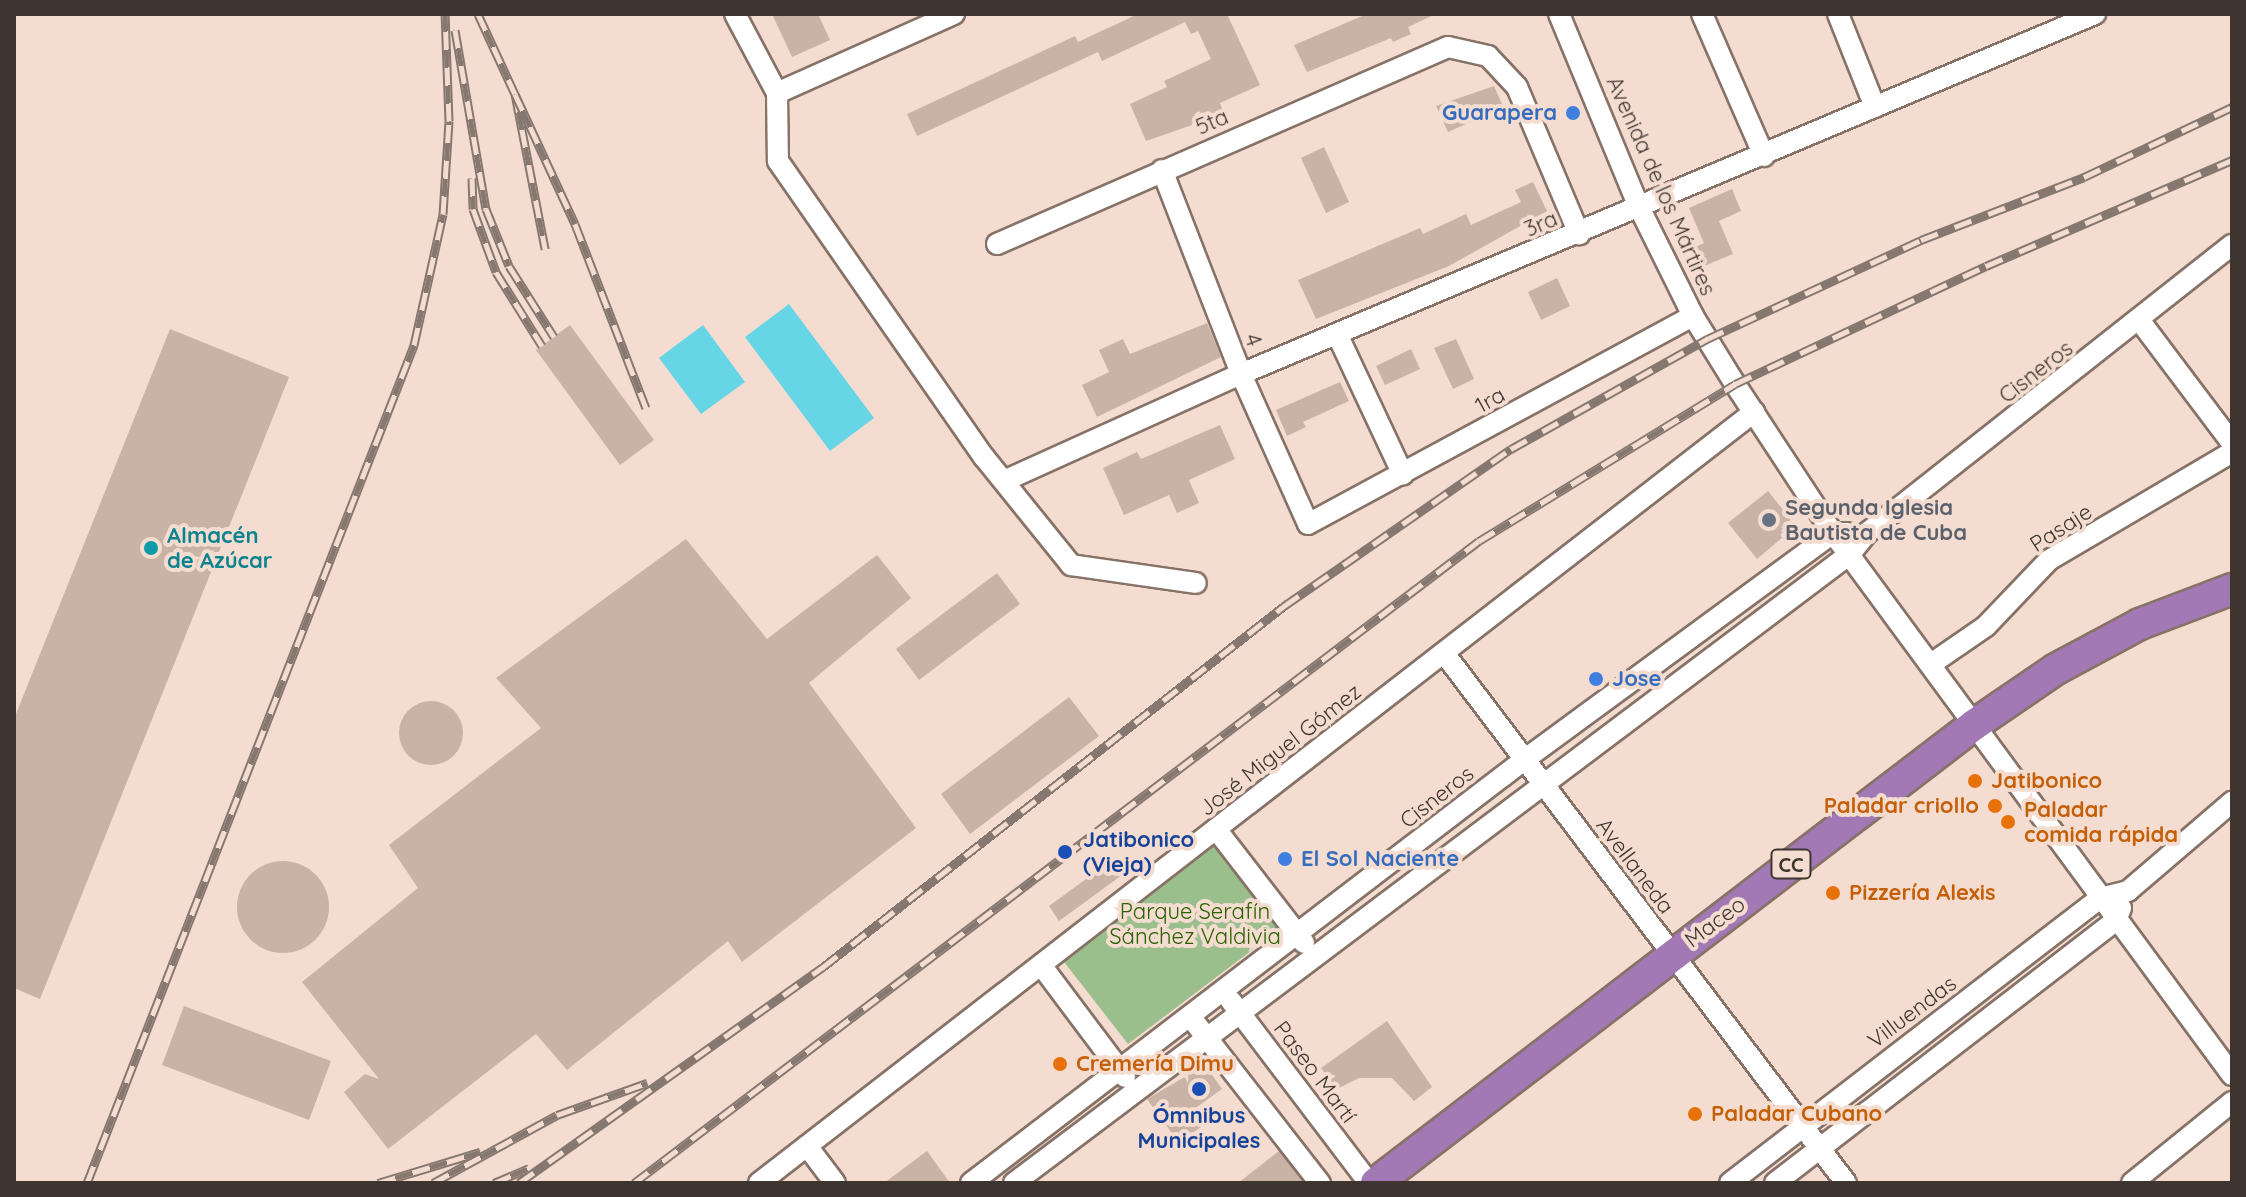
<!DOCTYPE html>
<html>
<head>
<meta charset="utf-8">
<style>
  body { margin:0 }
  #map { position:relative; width:2246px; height:1197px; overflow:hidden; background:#f4ddd0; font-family:Quicksand,sans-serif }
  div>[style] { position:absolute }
  .green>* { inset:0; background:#9bbf8c }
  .water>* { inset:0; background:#66d6e6 }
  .building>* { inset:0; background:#c9b2a6 }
  .round { border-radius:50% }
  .roads { filter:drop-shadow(2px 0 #877267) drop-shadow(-2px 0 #877267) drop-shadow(0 2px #877267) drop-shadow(0 -2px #877267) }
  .minor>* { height:20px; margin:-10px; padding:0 10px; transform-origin:10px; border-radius:10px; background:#fff }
  .highway>* { height:30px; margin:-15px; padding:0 15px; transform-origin:15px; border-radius:15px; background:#a279b5 }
  .rail>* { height:9px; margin-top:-4.5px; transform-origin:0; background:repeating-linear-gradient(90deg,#f4ddd0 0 18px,#867870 0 36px); box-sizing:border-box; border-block:2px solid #867870 }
  .dots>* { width:22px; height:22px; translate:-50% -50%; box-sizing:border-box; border:4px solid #f4ddd0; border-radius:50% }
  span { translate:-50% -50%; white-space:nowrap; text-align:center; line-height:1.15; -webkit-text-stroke:8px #f4ddd0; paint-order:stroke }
  .shield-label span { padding:2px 6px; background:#f4ddd0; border:2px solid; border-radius:6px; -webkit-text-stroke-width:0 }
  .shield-label { font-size:20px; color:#3e3530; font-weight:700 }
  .shop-label { font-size:22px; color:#366cbe; font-weight:700 }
  .right { translate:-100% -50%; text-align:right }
  .left { translate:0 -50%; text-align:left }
  .street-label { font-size:22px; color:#3e3530 }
  .worship-label { font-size:22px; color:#5b616d; font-weight:700 }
  .culture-label { font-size:22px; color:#0d838f; font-weight:700 }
  .food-label { font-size:22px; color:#c56008; font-weight:700 }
  .transit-label { font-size:22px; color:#164399; font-weight:700 }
  .park-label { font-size:22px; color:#296200 }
  .frame { position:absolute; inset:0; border:16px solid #3e3530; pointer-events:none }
</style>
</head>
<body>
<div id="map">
  <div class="green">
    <i style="clip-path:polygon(1214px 838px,1280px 929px,1128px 1044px,1061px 958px)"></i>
  </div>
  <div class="water">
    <i style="clip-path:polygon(789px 304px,874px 418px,830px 451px,745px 337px)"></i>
    <i style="clip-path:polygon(703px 325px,745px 382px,701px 414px,659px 358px)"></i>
  </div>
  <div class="building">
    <i style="clip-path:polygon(772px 14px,818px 14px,830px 40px,792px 57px)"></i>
    <i style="clip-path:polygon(1138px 14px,1227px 14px,1260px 85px,1220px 103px,1224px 114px,1146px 141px,1130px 104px,1167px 87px,1164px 81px,1211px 59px,1198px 31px,1191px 34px,1185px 22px,1102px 61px,1098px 52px,917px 136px,907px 114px,1075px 36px,1078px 42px)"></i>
    <i style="clip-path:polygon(1367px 14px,1436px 14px,1408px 27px,1411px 34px,1393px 42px,1391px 38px,1307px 72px,1294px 45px)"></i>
    <i style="clip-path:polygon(1494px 86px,1506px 113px,1488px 121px,1486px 115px,1448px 132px,1436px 106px)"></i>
    <i style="clip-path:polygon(1324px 147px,1349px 202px,1326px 213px,1301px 158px)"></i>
    <i style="clip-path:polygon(1533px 182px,1547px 211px,1449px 266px,1316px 319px,1298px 280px,1420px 228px,1423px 234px,1466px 214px,1471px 225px,1521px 202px,1515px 190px)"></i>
    <i style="clip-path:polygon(1732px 189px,1741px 211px,1719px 221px,1733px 254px,1702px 267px,1694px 248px,1704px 243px,1689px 208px)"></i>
    <i style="clip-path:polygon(1557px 278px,1570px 306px,1541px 320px,1528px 292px)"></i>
    <i style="clip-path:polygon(1207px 323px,1221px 357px,1097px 417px,1082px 385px,1109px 372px,1099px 350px,1123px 339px,1130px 354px)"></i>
    <i style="clip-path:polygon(570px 325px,654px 440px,620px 465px,536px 350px)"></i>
    <i style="clip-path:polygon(170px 329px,289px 377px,40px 999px,14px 988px,14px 719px)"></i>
    <i style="clip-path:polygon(1456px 339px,1474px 379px,1453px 389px,1434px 348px)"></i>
    <i style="clip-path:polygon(1411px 349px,1420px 369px,1385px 385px,1376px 366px)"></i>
    <i style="clip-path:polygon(1340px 382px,1349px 401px,1303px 422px,1306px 427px,1287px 436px,1276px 410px)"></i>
    <i style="clip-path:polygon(1220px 425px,1235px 459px,1189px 480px,1199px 503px,1177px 513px,1169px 495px,1124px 515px,1103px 468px,1137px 452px,1141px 459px)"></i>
    <i style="clip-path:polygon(1768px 491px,1796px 526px,1757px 559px,1728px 523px)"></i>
    <i style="clip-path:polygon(686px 539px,767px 639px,877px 555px,911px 598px,809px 683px,916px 828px,742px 962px,728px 941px,567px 1070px,536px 1034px,388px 1149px,344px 1092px,365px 1074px,379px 1079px,302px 982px,418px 888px,389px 845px,541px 728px,496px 678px)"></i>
    <i style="clip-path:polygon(997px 573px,1020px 604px,919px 680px,896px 649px)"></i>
    <i style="clip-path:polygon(1069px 697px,1099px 736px,970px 834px,941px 794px)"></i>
    <i class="round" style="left:399px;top:701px;width:64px;height:64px"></i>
    <i style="clip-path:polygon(1112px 860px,1122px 875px,1059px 921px,1049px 906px)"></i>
    <i class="round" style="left:237px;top:861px;width:92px;height:92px"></i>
    <i style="clip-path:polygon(184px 1006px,331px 1061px,309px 1120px,162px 1065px)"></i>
    <i style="clip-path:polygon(1387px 1021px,1432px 1087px,1414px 1101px,1392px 1078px,1359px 1078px,1337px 1089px,1321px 1068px)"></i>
    <i style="clip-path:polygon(1205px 1065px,1222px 1089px,1194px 1109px,1205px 1124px,1179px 1143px,1147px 1099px)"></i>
    <i style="clip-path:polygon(927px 1151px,950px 1183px,884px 1183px)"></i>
    <i style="clip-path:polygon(1279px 1151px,1304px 1183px,1238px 1183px)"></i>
  </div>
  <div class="roads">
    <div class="minor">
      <i style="left:735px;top:14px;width:89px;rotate:62deg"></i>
      <i style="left:777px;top:93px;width:68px;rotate:89.2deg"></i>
      <i style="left:778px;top:161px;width:361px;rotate:55.2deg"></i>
      <i style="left:984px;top:457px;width:139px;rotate:51.1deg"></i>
      <i style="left:1071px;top:565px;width:126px;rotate:8.2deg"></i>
      <i style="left:1559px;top:14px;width:209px;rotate:67.5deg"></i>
      <i style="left:1639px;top:207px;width:122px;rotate:63.6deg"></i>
      <i style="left:1693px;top:316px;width:80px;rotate:58.3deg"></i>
      <i style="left:1735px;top:384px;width:178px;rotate:56.7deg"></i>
      <i style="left:1833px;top:533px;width:673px;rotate:53.64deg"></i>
      <i style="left:1702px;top:14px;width:155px;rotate:66.4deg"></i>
      <i style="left:1838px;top:14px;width:100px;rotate:68.3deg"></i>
      <i style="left:777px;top:93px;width:194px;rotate:-24.1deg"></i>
      <i style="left:1162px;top:170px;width:219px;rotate:68.8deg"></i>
      <i style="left:1241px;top:374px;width:164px;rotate:65.9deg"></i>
      <i style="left:1308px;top:524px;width:438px;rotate:-28.4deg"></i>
      <i style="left:997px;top:244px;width:492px;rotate:-23.6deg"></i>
      <i style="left:1448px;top:47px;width:41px;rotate:12.7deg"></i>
      <i style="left:1488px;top:56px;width:42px;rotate:46.9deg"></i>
      <i style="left:1517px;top:87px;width:160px;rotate:67.1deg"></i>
      <i style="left:2140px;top:321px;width:153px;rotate:53deg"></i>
      <i style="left:1338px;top:336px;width:153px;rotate:64.9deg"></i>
      <i style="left:1006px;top:480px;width:258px;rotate:-24.3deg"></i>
      <i style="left:1241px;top:374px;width:927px;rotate:-22.86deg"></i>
      <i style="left:1444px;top:653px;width:665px;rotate:52.82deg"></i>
      <i style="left:1931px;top:664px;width:67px;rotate:-34.6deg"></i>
      <i style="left:1986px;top:626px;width:91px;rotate:-46.3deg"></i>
      <i style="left:2049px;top:560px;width:212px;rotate:-30.5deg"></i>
      <i style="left:1216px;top:829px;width:144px;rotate:52.3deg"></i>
      <i style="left:1041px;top:965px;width:140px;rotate:53.1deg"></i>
      <i style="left:1231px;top:1001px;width:228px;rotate:52.8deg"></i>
      <i style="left:1196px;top:1024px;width:202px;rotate:52.1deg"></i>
      <i style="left:807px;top:1146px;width:46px;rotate:52.9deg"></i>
      <i style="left:759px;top:1183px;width:1259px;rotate:-37.77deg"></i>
      <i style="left:971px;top:1183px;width:696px;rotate:-37.41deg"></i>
      <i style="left:1524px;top:760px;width:383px;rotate:-36.3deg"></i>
      <i style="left:1833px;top:533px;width:14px"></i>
      <i style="left:1014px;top:1183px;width:1046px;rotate:-36.96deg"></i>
      <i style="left:1850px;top:554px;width:27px;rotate:-51deg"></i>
      <i style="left:1867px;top:533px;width:465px;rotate:-38.3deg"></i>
      <i style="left:1730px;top:1183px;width:467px;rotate:-37.6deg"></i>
      <i style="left:2100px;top:898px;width:29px;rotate:-14deg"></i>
      <i style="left:2128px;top:891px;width:137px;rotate:-40.6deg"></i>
      <i style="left:1775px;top:1183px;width:431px;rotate:-37.6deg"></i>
      <i style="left:2116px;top:920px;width:13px;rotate:-67deg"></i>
      <i style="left:2132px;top:1183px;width:129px;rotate:-39deg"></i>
    </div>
    <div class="highway">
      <i style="left:1376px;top:1183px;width:753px;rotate:-37.45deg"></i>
      <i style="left:1974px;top:725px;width:99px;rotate:-34.3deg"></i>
      <i style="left:2056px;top:669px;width:95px;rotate:-28.2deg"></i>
      <i style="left:2140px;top:624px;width:98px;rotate:-20.8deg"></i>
    </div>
  </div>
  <div class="rail">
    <i style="left:478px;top:14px;width:88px;rotate:65.2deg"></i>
    <i style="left:515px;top:94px;width:158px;rotate:79deg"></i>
    <i style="left:455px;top:30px;width:182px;rotate:80.2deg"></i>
    <i style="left:486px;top:209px;width:61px;rotate:68deg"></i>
    <i style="left:509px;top:266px;width:84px;rotate:57.6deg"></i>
    <i style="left:515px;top:94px;width:143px;rotate:65.2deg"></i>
    <i style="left:575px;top:224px;width:197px;rotate:68.9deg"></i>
    <i style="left:472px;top:178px;width:31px;rotate:88deg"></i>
    <i style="left:473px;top:209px;width:67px;rotate:69.9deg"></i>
    <i style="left:496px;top:272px;width:87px;rotate:58.1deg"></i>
    <i style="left:87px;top:1183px;width:900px;rotate:-68.68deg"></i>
    <i style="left:414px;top:345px;width:134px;rotate:-77.5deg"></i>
    <i style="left:443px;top:214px;width:93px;rotate:-86.3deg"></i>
    <i style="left:449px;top:121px;width:107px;rotate:-92.1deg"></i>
    <i style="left:378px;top:1183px;width:107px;rotate:-16.9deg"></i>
    <i style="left:433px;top:1183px;width:141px;rotate:-28.7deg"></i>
    <i style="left:557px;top:1115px;width:96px;rotate:-19.6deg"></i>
    <i style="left:494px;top:1183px;width:38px;rotate:-23deg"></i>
    <i style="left:519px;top:1183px;width:373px;rotate:-35.4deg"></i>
    <i style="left:823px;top:967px;width:586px;rotate:-38.06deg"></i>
    <i style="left:1284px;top:606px;width:276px;rotate:-34.7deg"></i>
    <i style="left:1511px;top:449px;width:225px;rotate:-29.3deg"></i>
    <i style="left:1707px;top:339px;width:236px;rotate:-24.8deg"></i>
    <i style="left:1921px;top:240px;width:175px;rotate:-21.1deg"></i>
    <i style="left:2084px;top:177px;width:164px;rotate:-25.3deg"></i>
    <i style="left:634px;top:1183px;width:1061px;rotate:-37.23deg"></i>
    <i style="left:1479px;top:541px;width:300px;rotate:-31.5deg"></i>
    <i style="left:1735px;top:384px;width:277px;rotate:-25.2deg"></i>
    <i style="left:1986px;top:266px;width:268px;rotate:-23.3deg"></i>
  </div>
  <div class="dots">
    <i style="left:1573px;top:113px;background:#3f7fe0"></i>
    <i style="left:1769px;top:520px;background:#6b7280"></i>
    <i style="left:151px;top:548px;background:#0f9aa8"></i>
    <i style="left:1596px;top:679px;background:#3f7fe0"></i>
    <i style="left:1975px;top:781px;background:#e8710a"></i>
    <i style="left:1995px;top:806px;background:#e8710a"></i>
    <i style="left:2008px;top:822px;background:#e8710a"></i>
    <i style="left:1065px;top:852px;background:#1a4fb4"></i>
    <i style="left:1285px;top:859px;background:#3f7fe0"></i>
    <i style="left:1833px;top:893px;background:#e8710a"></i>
    <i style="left:1060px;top:1064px;background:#e8710a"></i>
    <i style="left:1199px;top:1089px;background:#1a4fb4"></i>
    <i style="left:1695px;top:1114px;background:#e8710a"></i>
  </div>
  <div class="shield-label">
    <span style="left:1791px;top:864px">CC</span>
  </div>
  <div class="shop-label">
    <span class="right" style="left:1557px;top:113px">Guarapera</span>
    <span class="left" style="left:1612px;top:679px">Jose</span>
    <span class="left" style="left:1301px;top:859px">El Sol Naciente</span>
  </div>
  <div class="street-label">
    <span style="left:1212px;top:122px;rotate:-23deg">5ta</span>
    <span style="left:1661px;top:186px;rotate:66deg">Avenida de los Mártires</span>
    <span style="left:1541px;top:224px;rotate:-23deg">3ra</span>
    <span style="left:1253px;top:340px;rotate:69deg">4</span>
    <span style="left:2036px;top:372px;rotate:-38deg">Cisneros</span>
    <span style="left:1490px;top:400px;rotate:-29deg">1ra</span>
    <span style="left:2061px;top:528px;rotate:-33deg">Pasaje</span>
    <span style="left:1280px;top:750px;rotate:-38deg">José Miguel Gómez</span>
    <span style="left:1437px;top:797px;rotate:-38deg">Cisneros</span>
    <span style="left:1635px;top:866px;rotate:53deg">Avellaneda</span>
    <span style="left:1715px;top:922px;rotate:-37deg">Maceo</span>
    <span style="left:1912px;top:1012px;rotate:-37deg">Villuendas</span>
    <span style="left:1315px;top:1072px;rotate:53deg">Paseo Martí</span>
  </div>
  <div class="worship-label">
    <span class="left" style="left:1785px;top:520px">Segunda Iglesia<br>Bautista de Cuba</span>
  </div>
  <div class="culture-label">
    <span class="left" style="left:167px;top:548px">Almacén<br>de Azúcar</span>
  </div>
  <div class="food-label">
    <span class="left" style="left:1991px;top:781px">Jatibonico</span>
    <span class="right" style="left:1979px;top:806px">Paladar criollo</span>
    <span class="left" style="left:2024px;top:822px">Paladar<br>comida rápida</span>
    <span class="left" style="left:1849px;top:893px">Pizzería Alexis</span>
    <span class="left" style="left:1076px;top:1064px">Cremería Dimu</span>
    <span class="left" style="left:1711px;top:1114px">Paladar Cubano</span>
  </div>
  <div class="transit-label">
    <span class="left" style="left:1083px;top:852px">Jatibonico<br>(Vieja)</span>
    <span style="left:1199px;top:1128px">Ómnibus<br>Municipales</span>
  </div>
  <div class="park-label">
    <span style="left:1195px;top:924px">Parque Serafín<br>Sánchez Valdivia</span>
  </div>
  <div class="frame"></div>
</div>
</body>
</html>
